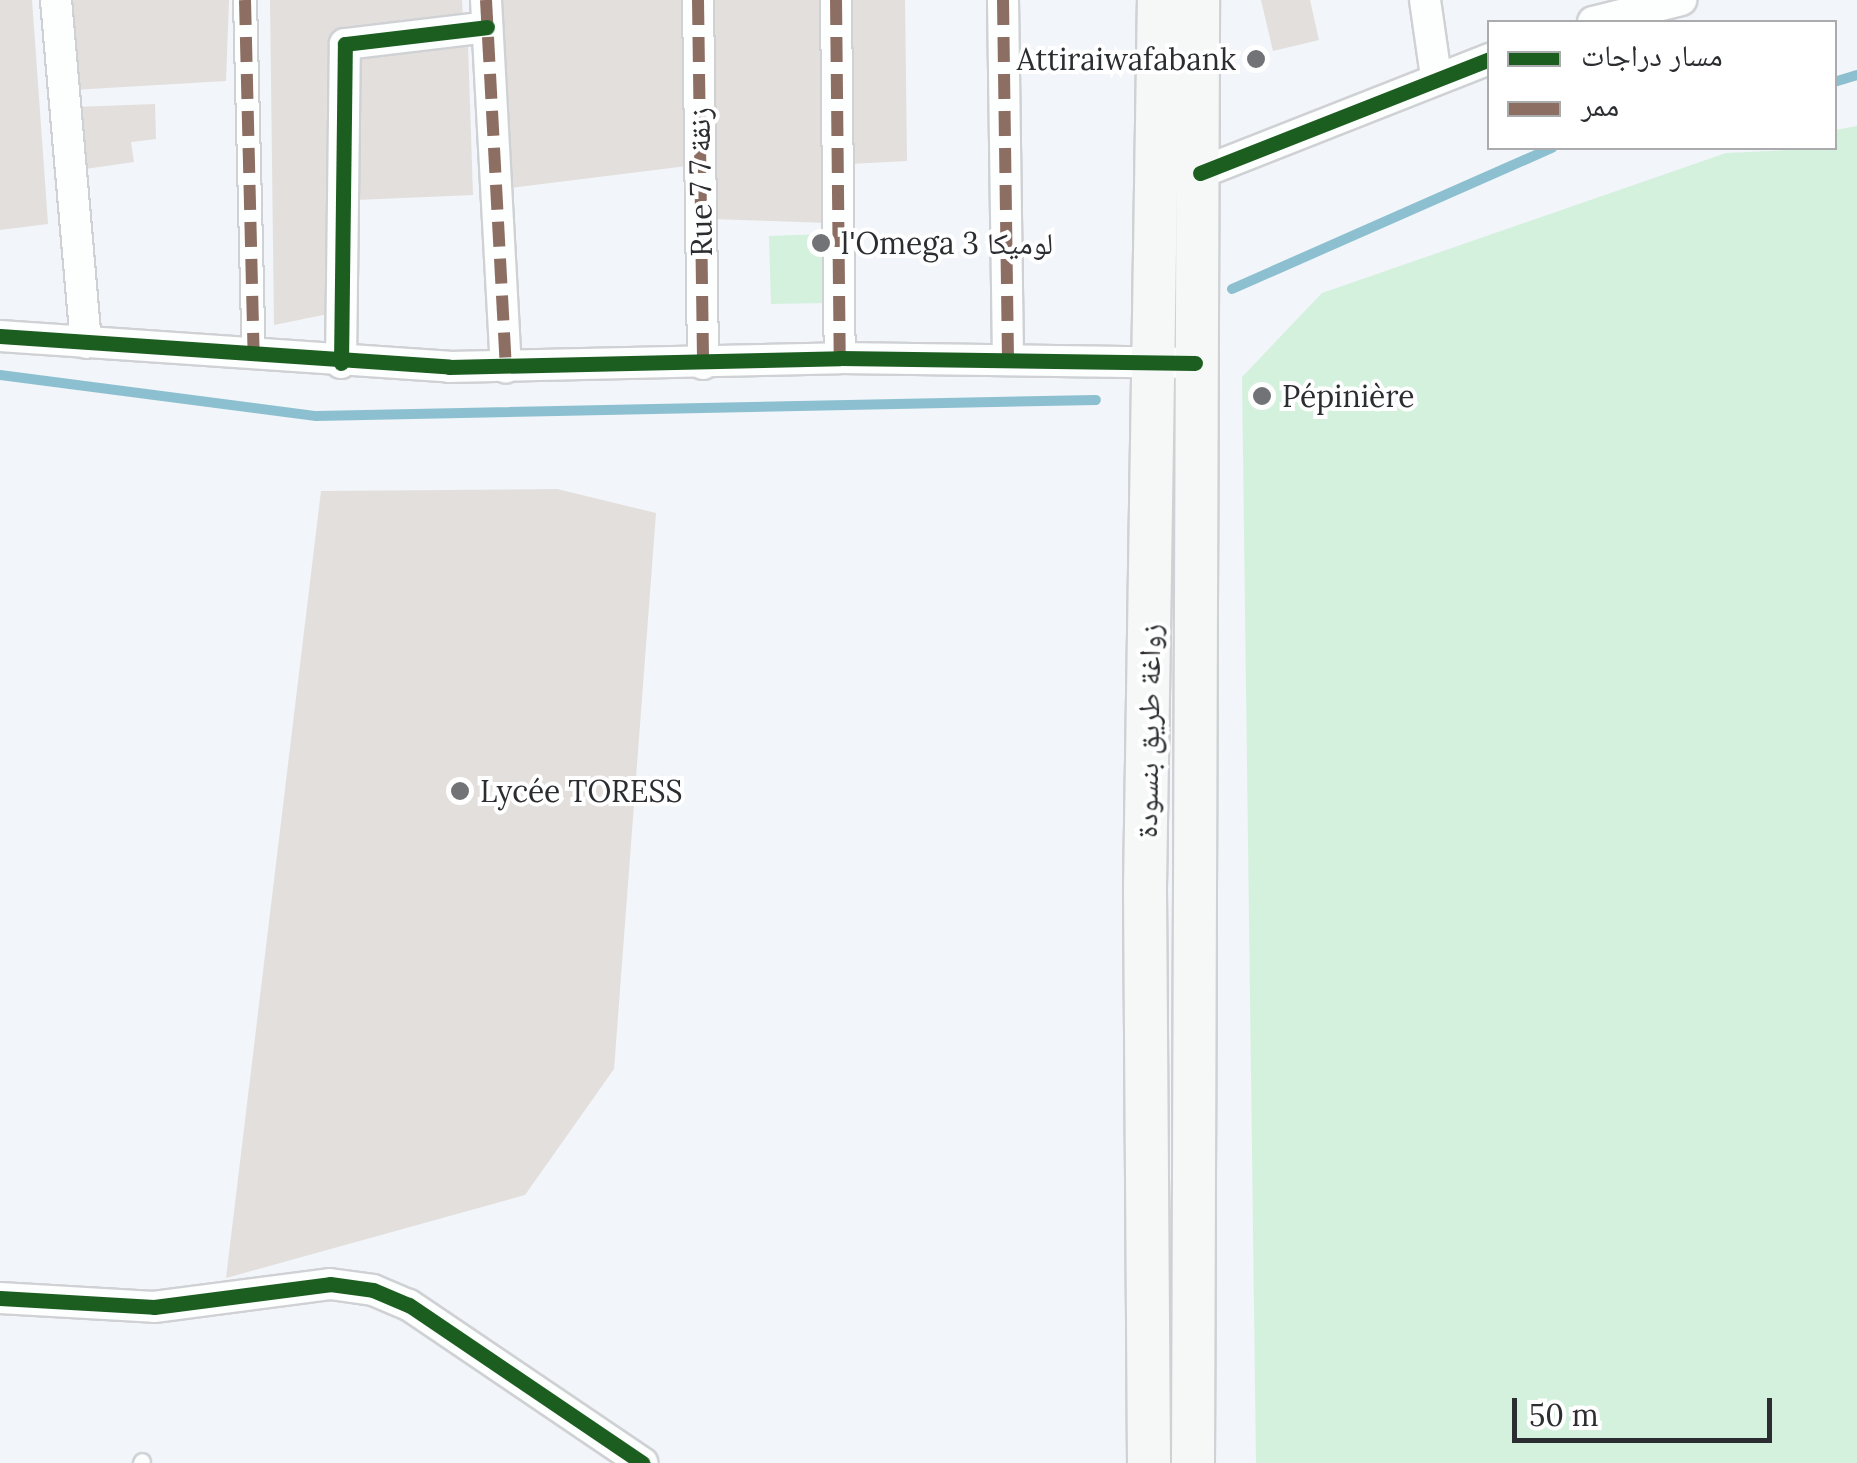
<!DOCTYPE html>
<html>
<head>
<meta charset="utf-8">
<style>
  body { margin:0 }
  #map { position:relative; width:1857px; height:1463px; overflow:hidden; background:#f2f5f9; font-family:Lora,"Noto Naskh Arabic",serif }
  div>[style] { position:absolute }
  .green>* { inset:0; background:#d4f1de }
  .stream>* { height:10px; margin:-5px; padding:0 5px; transform-origin:5px; border-radius:5px; background:#8cc0d0 }
  .building>* { inset:0; background:#e3dfdd }
  .roads { filter:drop-shadow(2px 0 #cfd1d4) drop-shadow(-2px 0 #cfd1d4) drop-shadow(0 2px #cfd1d4) drop-shadow(0 -2px #cfd1d4) }
  .service>* { height:15px; margin:-7.5px; padding:0 7.5px; transform-origin:7.5px; border-radius:7.5px; background:#fdfefe }
  .pedestrian>* { height:22px; margin:-11px; padding:0 11px; transform-origin:11px; border-radius:11px; background:#fdfefe }
  .minor>* { height:30px; margin:-15px; padding:0 15px; transform-origin:15px; border-radius:15px; background:#fdfefe }
  .secondary>* { height:42px; margin:-21px; padding:0 21px; transform-origin:21px; border-radius:21px; background:#f5f8f6 }
  .quiet>* { height:12px; margin-top:-6px; transform-origin:0; background:repeating-linear-gradient(90deg,#8d6e63 0 25px,transparent 0 37px) }
  .cycleway>* { height:15px; margin:-7.5px; padding:0 7.5px; transform-origin:7.5px; border-radius:7.5px; background:#1b5e20 }
  .dots>* { width:28px; height:28px; translate:-50% -50%; box-sizing:border-box; border:5px solid #fff; border-radius:50% }
  span { translate:-50% -50%; white-space:nowrap; text-align:center; line-height:1.15; -webkit-text-stroke:8px #fff; paint-order:stroke }
  .poi-label { font-size:30px; color:#2b2d30 }
  .right { translate:-100% -50%; text-align:right }
  .left { translate:0 -50%; text-align:left }
  .street-label { font-size:30px; color:#2b2d30 }
  .legend { position:absolute; left:1487px; top:20px; width:350px; height:130px; box-sizing:border-box; background:#fff; border:2px solid #aaabac; margin:0; padding:12px 18px; list-style:none; font-size:30px; color:#2b2d30 }
  .legend li { display:flex; align-items:center; gap:20px; height:50px }
  .legend b { width:50px; border:2px solid #aaabac }
  .scale { position:absolute; left:1512px; top:1398px; width:260px; height:45px; box-sizing:border-box; border:5px solid #2b2d30; border-top:0; padding-left:12px; font-size:30px; line-height:35px; white-space:nowrap; color:#2b2d30; -webkit-text-stroke:8px #fff; paint-order:stroke }
</style>
</head>
<body>
<div id="map">
  <div class="green">
    <i style="clip-path:polygon(1857px 126px,1857px 1463px,1256px 1463px,1242px 377px,1322px 293px,1726px 153px,1834px 148px,1835px 130px)"></i>
    <i style="clip-path:polygon(822px 234px,824px 303px,771px 304px,769px 236px)"></i>
  </div>
  <div class="stream">
    <i style="left:1834px;top:82px;width:24px;rotate:-17deg"></i>
    <i style="left:1232px;top:289px;width:350px;rotate:-23.8deg"></i>
    <i style="left:0;top:375px;width:319px;rotate:7.4deg"></i>
    <i style="left:316px;top:416px;width:780px;rotate:-1.18deg"></i>
  </div>
  <div class="building">
    <i style="clip-path:polygon(0 0,32px 0,48px 224px,0 230px)"></i>
    <i style="clip-path:polygon(64px 0,229px 0,226px 81px,73px 90px)"></i>
    <i style="clip-path:polygon(270px 0,462px 0,463px 23px,333px 31px,338px 312px,274px 325px)"></i>
    <i style="clip-path:polygon(499px 0,686px 0,687px 166px,510px 188px)"></i>
    <i style="clip-path:polygon(711px 0,830px 0,830px 223px,711px 219px)"></i>
    <i style="clip-path:polygon(845px 0,905px 0,907px 161px,849px 164px)"></i>
    <i style="clip-path:polygon(1261px 0,1310px 0,1319px 40px,1273px 51px)"></i>
    <i style="clip-path:polygon(468px 45px,473px 195px,356px 200px,351px 53px)"></i>
    <i style="clip-path:polygon(155px 104px,156px 139px,131px 142px,134px 162px,78px 170px,75px 107px)"></i>
    <i style="clip-path:polygon(557px 489px,656px 513px,614px 1069px,525px 1195px,226px 1278px,321px 491px)"></i>
  </div>
  <div class="roads">
    <div class="service">
      <i style="left:141px;top:1463px;width:2px;rotate:-63deg"></i>
    </div>
    <div class="pedestrian">
      <i style="left:245px;top:0;width:356px;rotate:88.6deg"></i>
    </div>
    <div class="minor">
      <i style="left:56px;top:0;width:344px;rotate:85deg"></i>
      <i style="left:486px;top:0;width:368px;rotate:86.9deg"></i>
      <i style="left:698px;top:0;width:364px;rotate:89.2deg"></i>
      <i style="left:836px;top:0;width:358px;rotate:89.4deg"></i>
      <i style="left:1003px;top:0;width:358px;rotate:89.2deg"></i>
      <i style="left:1425px;top:0;width:77px;rotate:81.8deg"></i>
      <i style="left:1593px;top:22px;width:91px;rotate:-14deg"></i>
      <i style="left:1200px;top:173px;width:312px;rotate:-21.5deg"></i>
      <i style="left:0;top:336px;width:450px;rotate:3.9deg"></i>
      <i style="left:449px;top:367px;width:391px;rotate:-1.3deg"></i>
      <i style="left:840px;top:358px;width:355px;rotate:0.8deg"></i>
      <i style="left:341px;top:363px;width:319px;rotate:-89.3deg"></i>
      <i style="left:345px;top:44px;width:143px;rotate:-6.8deg"></i>
      <i style="left:0;top:1298px;width:154px;rotate:3.3deg"></i>
      <i style="left:154px;top:1307px;width:177px;rotate:-7.4deg"></i>
      <i style="left:330px;top:1284px;width:43px;rotate:7.9deg"></i>
      <i style="left:373px;top:1290px;width:39px;rotate:23deg"></i>
      <i style="left:409px;top:1305px;width:282px;rotate:34.1deg"></i>
    </div>
    <div class="secondary">
      <i style="left:1149px;top:1463px;width:576px;rotate:-90.4deg"></i>
      <i style="left:1145px;top:887px;width:887px;rotate:-89.1deg"></i>
      <i style="left:1193px;top:1463px;width:1463px;rotate:-89.8deg"></i>
    </div>
  </div>
  <div class="quiet">
    <i style="left:245px;top:0;width:356px;rotate:88.6deg"></i>
    <i style="left:486px;top:0;width:368px;rotate:86.9deg"></i>
    <i style="left:698px;top:0;width:364px;rotate:89.2deg"></i>
    <i style="left:836px;top:0;width:358px;rotate:89.4deg"></i>
    <i style="left:1003px;top:0;width:358px;rotate:89.2deg"></i>
  </div>
  <div class="cycleway">
    <i style="left:1200px;top:173px;width:312px;rotate:-21.5deg"></i>
    <i style="left:0;top:336px;width:450px;rotate:3.9deg"></i>
    <i style="left:449px;top:367px;width:391px;rotate:-1.3deg"></i>
    <i style="left:840px;top:358px;width:355px;rotate:0.8deg"></i>
    <i style="left:341px;top:363px;width:319px;rotate:-89.3deg"></i>
    <i style="left:345px;top:44px;width:143px;rotate:-6.8deg"></i>
    <i style="left:0;top:1298px;width:154px;rotate:3.3deg"></i>
    <i style="left:154px;top:1307px;width:177px;rotate:-7.4deg"></i>
    <i style="left:330px;top:1284px;width:43px;rotate:7.9deg"></i>
    <i style="left:373px;top:1290px;width:39px;rotate:23deg"></i>
    <i style="left:409px;top:1305px;width:282px;rotate:34.1deg"></i>
  </div>
  <div class="dots">
    <i style="left:1256px;top:59px;background:#717376"></i>
    <i style="left:821px;top:243px;background:#717376"></i>
    <i style="left:1262px;top:396px;background:#717376"></i>
    <i style="left:460px;top:791px;background:#717376"></i>
  </div>
  <div class="poi-label">
    <span class="right" style="left:1236px;top:59px">Attiraiwafabank</span>
    <span class="left" style="left:841px;top:243px">l'Omega 3 لوميكا</span>
    <span class="left" style="left:1282px;top:396px">Pépinière</span>
    <span class="left" style="left:480px;top:791px">Lycée TORESS</span>
  </div>
  <div class="street-label">
    <span style="left:700px;top:182px;rotate:-91deg">Rue 7 زنقة 7</span>
    <span style="left:1148px;top:731px;rotate:-89deg">زواغة طريق بنسودة</span>
  </div>
  <ul class="legend">
  <li><b style="height:12px;background:#1b5e20"></b>مسار دراجات</li>
  <li><b style="height:12px;background:#8d6e63"></b>ممر</li>
  </ul>
  <div class="scale">50 m</div>
</div>
</body>
</html>
